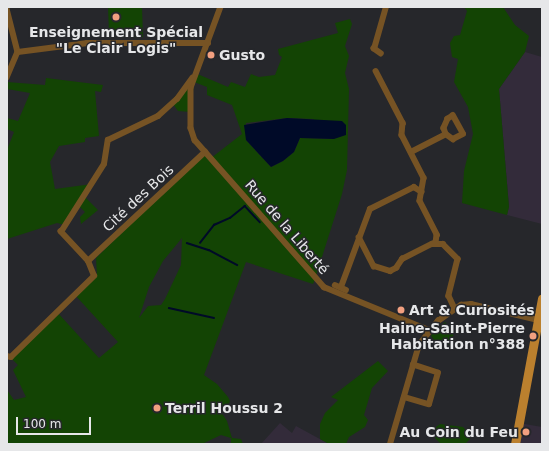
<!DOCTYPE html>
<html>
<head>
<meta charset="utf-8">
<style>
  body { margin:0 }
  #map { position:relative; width:549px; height:451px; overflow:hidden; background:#26272b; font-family:"DejaVu Sans",sans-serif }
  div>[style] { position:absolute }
  .commercial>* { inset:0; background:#332b3a }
  .green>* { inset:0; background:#134404 }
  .water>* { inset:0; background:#000a28 }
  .stream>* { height:1.5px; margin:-0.75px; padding:0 0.75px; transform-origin:0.75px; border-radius:0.75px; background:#000a28 }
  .minor>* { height:5.5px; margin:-2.75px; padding:0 2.75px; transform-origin:2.75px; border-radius:2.75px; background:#765324 }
  .primary>* { height:9px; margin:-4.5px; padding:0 4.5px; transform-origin:4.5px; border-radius:4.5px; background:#bb802e }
  .dots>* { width:11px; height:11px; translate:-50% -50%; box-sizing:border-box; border:2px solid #26272b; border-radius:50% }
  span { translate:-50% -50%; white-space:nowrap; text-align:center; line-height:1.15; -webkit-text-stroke:3px #26272b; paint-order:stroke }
  .poi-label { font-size:14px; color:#e6e7e9; font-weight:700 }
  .left { translate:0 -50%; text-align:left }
  .right { translate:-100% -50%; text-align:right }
  .street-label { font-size:14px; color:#e6e7e9 }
  .frame { position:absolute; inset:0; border:8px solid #e6e7e9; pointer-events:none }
  .scale { position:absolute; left:16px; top:417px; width:75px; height:18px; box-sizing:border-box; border:2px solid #e6e7e9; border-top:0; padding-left:5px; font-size:12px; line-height:14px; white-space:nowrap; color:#e6e7e9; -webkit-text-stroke:3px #26272b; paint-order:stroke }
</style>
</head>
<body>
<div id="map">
  <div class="commercial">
    <i style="clip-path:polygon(525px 52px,542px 57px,542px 224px,507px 215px,509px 206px,499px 89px)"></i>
    <i style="clip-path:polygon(280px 423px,292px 433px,296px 426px,329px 444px,261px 444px)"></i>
    <i style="clip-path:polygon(519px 423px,542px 427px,542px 444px,515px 444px)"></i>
  </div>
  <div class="green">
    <i style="clip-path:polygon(108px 7px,142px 7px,143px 37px,122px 38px,122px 33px,109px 33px)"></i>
    <i style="clip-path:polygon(464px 7px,503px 7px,515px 25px,529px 36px,525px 52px,499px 89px,509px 207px,507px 215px,462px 203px,464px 171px,473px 134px,468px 107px,454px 82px,458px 59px,452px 57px,450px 43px,454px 36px,460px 35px,467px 11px)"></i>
    <i style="clip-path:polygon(evenodd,350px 19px,352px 24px,345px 46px,349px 56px,345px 73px,349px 89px,347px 170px,342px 194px,315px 279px,313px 284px,246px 262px,204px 375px,217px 384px,228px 397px,230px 401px,226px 409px,221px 412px,227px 421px,232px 438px,241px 439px,243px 444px,231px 444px,231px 438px,221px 435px,202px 444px,7px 444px,7px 390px,14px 400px,26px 397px,13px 370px,18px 365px,12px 359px,57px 312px,99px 358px,118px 342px,75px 295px,97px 275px,96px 258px,205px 152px,211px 158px,242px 134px,232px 105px,207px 95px,207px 87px,194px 82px,191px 112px,178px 111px,173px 104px,195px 73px,228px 87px,231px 82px,245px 87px,251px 74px,259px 77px,275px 75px,282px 57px,279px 55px,278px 49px,338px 33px,335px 23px,350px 19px,287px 118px,313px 119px,334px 139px,300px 138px,294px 152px,283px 161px,271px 167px,246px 140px,246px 123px,287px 118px,350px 19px,182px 238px,181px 265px,165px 299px,161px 305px,148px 306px,139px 318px,149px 287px,163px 261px,182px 238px)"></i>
    <i style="clip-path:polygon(46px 78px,103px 85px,101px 92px,95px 91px,99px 136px,85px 138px,85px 142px,59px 146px,50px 162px,55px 189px,92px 184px,84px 196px,98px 210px,81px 224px,80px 217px,85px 212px,78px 205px,65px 225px,57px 223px,7px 239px,7px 150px,14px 132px,7px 129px,7px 118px,18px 121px,30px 93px,7px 89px,7px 82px,45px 85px)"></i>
    <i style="clip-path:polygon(445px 322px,454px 333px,450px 345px,434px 340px,431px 336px,436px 329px)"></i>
    <i style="clip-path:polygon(378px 361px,388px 371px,372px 388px,364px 415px,368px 420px,365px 427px,349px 437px,346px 444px,329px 444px,320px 439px,320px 424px,325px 413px,338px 400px,331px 397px)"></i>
    <i style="clip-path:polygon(440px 424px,463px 427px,471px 436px,470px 439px,465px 444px,441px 444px,434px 437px,436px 427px)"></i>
  </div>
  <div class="water">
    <i style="clip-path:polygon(287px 118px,342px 121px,346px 125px,346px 135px,334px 139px,300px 138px,294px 152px,283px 161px,271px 167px,246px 140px,244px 125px)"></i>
  </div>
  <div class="stream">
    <i style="left:187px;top:243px;width:23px;rotate:18deg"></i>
    <i style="left:209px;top:250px;width:32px;rotate:28deg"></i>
    <i style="left:200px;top:243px;width:23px;rotate:-52deg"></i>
    <i style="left:214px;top:225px;width:17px;rotate:-24deg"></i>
    <i style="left:230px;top:218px;width:19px;rotate:-39deg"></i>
    <i style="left:245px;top:206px;width:22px;rotate:47deg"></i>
    <i style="left:169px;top:308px;width:46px;rotate:12.5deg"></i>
  </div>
  <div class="minor">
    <i style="left:221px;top:7px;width:86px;rotate:110.3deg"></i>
    <i style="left:191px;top:88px;width:40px;rotate:90deg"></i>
    <i style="left:191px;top:128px;width:13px;rotate:72deg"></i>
    <i style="left:195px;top:140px;width:196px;rotate:48.7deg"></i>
    <i style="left:324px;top:287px;width:113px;rotate:22.3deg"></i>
    <i style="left:7px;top:9px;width:44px;rotate:75.7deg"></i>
    <i style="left:18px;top:52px;width:28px;rotate:113deg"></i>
    <i style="left:18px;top:52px;width:70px;rotate:-7.4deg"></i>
    <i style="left:87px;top:43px;width:121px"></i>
    <i style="left:381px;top:54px;width:9px;rotate:-144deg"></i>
    <i style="left:374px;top:49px;width:44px;rotate:-74.1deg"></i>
    <i style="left:376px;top:71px;width:59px;rotate:62.6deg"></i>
    <i style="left:403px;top:123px;width:12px;rotate:95deg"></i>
    <i style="left:402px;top:135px;width:48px;rotate:62.9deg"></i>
    <i style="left:424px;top:178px;width:23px;rotate:100deg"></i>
    <i style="left:420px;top:201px;width:38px;rotate:63deg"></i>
    <i style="left:437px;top:235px;width:8px;rotate:97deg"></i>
    <i style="left:411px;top:152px;width:39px;rotate:-27deg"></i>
    <i style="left:446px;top:134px;width:9px;rotate:36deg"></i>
    <i style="left:453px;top:139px;width:11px;rotate:-27deg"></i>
    <i style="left:463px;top:134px;width:21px;rotate:-119deg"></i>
    <i style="left:453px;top:116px;width:6px;rotate:149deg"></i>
    <i style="left:448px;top:119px;width:10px;rotate:114deg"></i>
    <i style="left:444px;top:128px;width:6px;rotate:72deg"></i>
    <i style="left:359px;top:237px;width:33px;rotate:63deg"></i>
    <i style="left:374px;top:266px;width:17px;rotate:17deg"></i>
    <i style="left:390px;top:271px;width:7px;rotate:-27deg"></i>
    <i style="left:396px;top:268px;width:11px;rotate:-56deg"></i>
    <i style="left:402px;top:259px;width:34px;rotate:-27deg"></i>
    <i style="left:432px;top:244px;width:11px"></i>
    <i style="left:443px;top:244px;width:21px;rotate:45deg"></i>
    <i style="left:458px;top:259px;width:38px;rotate:104deg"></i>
    <i style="left:449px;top:296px;width:14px;rotate:65deg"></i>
    <i style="left:88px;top:261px;width:160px;rotate:-43deg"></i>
    <i style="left:335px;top:285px;width:12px;rotate:24deg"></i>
    <i style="left:341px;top:287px;width:83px;rotate:-69.6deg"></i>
    <i style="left:370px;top:209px;width:49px;rotate:-26.6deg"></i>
    <i style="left:414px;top:187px;width:9px;rotate:32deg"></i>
    <i style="left:7px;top:356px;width:4px;rotate:14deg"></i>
    <i style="left:11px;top:357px;width:116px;rotate:-44.3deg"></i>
    <i style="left:94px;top:276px;width:16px;rotate:-112deg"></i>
    <i style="left:88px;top:261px;width:40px;rotate:-133deg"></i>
    <i style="left:61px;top:232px;width:80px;rotate:-57.7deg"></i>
    <i style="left:104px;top:164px;width:24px;rotate:-81deg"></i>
    <i style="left:108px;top:140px;width:55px;rotate:-25.6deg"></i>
    <i style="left:158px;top:116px;width:25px;rotate:-42deg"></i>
    <i style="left:177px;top:99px;width:26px;rotate:-54deg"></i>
    <i style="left:404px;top:397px;width:26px;rotate:16deg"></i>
    <i style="left:429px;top:404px;width:32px;rotate:-74deg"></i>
    <i style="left:438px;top:373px;width:26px;rotate:-162deg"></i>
    <i style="left:390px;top:444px;width:103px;rotate:-73.7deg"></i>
    <i style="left:419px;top:345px;width:31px;rotate:-52deg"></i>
    <i style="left:438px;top:321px;width:28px;rotate:-35deg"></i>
    <i style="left:461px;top:305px;width:10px;rotate:-6deg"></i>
    <i style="left:471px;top:304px;width:69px;rotate:13.4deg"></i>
  </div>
  <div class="primary">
    <i style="left:515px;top:444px;width:148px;rotate:-79.5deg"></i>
  </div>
  <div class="dots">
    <i style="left:116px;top:17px;background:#f2a080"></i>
    <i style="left:211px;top:55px;background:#f2a080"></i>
    <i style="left:401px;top:310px;background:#f2a080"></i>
    <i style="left:533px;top:336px;background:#f2a080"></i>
    <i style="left:157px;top:408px;background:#f2a080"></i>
    <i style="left:526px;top:432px;background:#f2a080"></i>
  </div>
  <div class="poi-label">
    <span style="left:116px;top:40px">Enseignement Spécial<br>"Le Clair Logis"</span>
    <span class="left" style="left:219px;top:55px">Gusto</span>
    <span class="left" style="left:409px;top:310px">Art &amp; Curiosités</span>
    <span class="right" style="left:525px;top:336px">Haine-Saint-Pierre<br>Habitation n°388</span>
    <span class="left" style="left:165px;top:408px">Terril Houssu 2</span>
    <span class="right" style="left:518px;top:432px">Au Coin du Feu</span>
  </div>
  <div class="street-label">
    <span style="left:138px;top:198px;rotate:-43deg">Cité des Bois</span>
    <span style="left:287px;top:227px;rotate:49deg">Rue de la Liberté</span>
  </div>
  <div class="frame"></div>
  <div class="scale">100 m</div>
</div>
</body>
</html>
